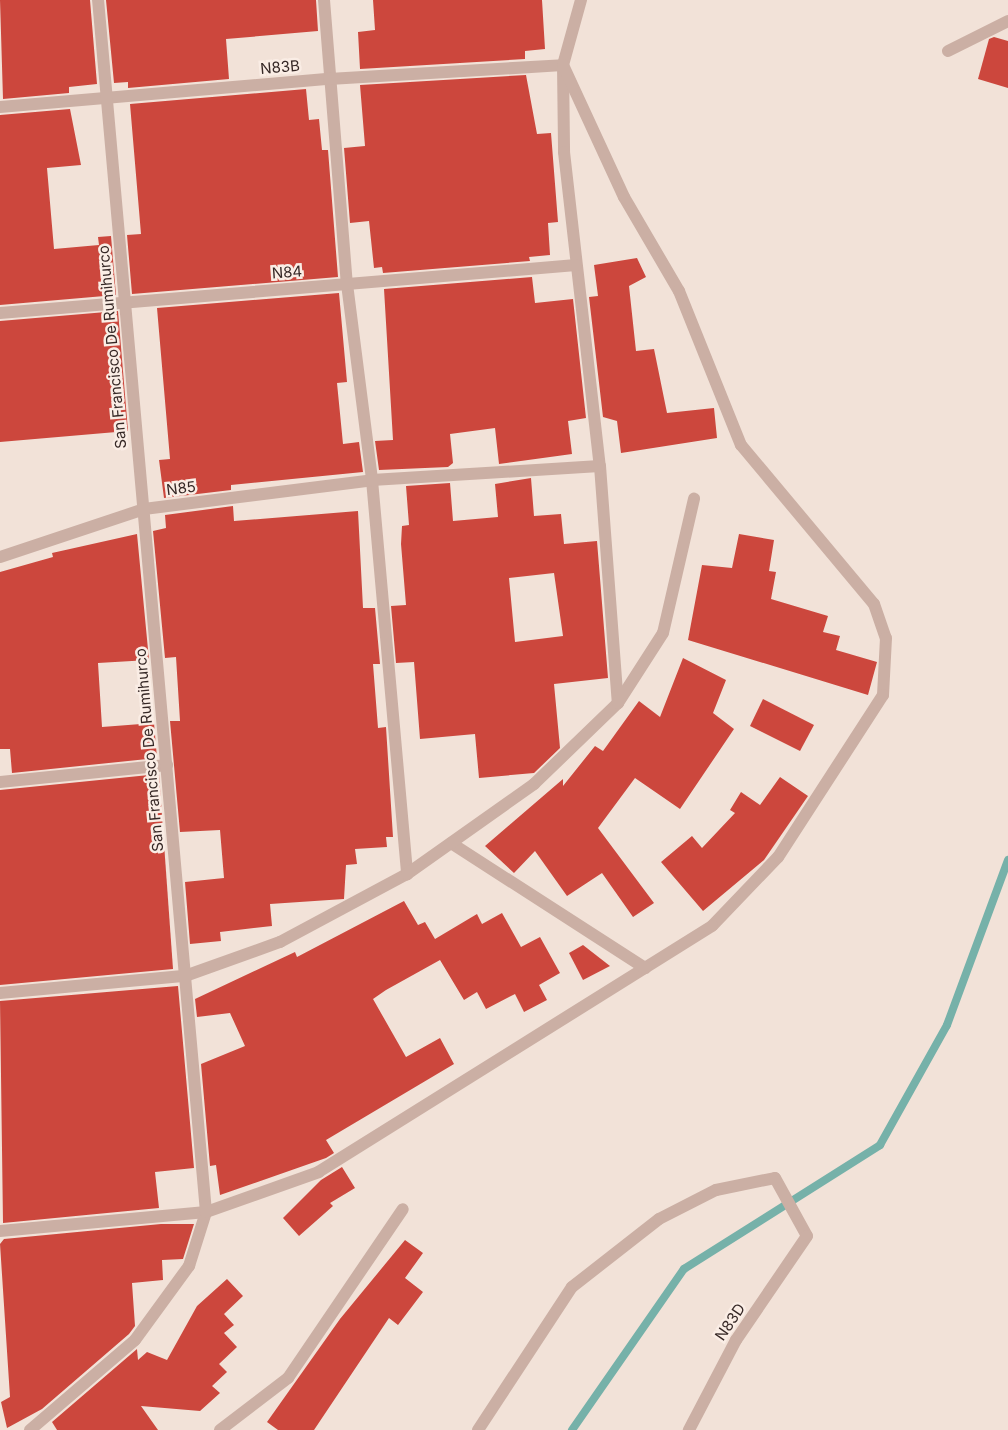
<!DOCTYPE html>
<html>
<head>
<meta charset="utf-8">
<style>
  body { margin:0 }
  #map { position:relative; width:1008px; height:1430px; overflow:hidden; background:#f2e2d8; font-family:Inter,sans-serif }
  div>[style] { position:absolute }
  .stream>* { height:8px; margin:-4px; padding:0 4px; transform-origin:4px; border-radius:4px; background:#76b1a9 }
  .building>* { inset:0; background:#cc473d }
  .minor>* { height:12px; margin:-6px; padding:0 6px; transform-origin:6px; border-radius:6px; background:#cbafa4 }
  span { translate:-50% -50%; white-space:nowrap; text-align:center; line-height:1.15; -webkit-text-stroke:5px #faede5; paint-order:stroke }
  .street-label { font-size:15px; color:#362826 }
</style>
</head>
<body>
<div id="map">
  <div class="stream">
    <i style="left:572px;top:1430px;width:196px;rotate:-55.2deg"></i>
    <i style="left:684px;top:1269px;width:232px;rotate:-32.3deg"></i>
    <i style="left:880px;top:1145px;width:137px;rotate:-60.8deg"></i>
    <i style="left:947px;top:1025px;width:176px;rotate:-69.7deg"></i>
  </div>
  <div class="building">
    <i style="clip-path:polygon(0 0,90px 0,97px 84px,69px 87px,69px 93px,3px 99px)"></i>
    <i style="clip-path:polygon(106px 0,316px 0,318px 31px,226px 39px,229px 79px,128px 88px,128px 82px,114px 83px)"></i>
    <i style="clip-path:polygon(373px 0,542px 0,545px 49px,525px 51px,525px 59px,360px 69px,358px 32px,375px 30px)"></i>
    <i style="clip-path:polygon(994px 37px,1008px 41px,1008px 88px,978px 79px,989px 39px)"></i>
    <i style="clip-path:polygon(526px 75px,537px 134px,551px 133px,558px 222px,548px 223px,550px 255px,529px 257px,530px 261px,383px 273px,382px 267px,374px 268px,369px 221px,350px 223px,344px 148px,365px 146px,360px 85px)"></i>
    <i style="clip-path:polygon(306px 89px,309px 120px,319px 119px,322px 150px,328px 150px,338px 277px,132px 294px,127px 235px,141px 234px,130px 104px)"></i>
    <i style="clip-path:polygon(70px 109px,81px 165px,47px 168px,54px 249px,99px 245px,98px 237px,111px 236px,116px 295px,0 305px,0 115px)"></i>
    <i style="clip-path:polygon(637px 258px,646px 277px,629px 286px,636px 351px,654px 349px,667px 413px,714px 408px,717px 438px,621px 453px,617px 421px,603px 417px,589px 297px,598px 296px,594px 265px)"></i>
    <i style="clip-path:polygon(532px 277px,535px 303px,573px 299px,586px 418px,568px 421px,572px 454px,499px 464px,495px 428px,450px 434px,453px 463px,448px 467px,379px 470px,375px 441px,393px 440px,384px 289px)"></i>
    <i style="clip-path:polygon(339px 293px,347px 382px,337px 383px,343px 444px,359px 442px,363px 472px,231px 485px,231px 490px,164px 498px,159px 460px,170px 459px,157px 308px)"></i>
    <i style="clip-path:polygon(118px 311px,128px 431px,0 442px,0 321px)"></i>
    <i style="clip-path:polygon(evenodd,531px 478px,534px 516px,561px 514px,564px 544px,597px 541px,608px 678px,554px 684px,560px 748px,534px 773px,479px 778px,475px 734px,420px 739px,414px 662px,396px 663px,391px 606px,406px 605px,401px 544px,402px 526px,409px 525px,406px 486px,450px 483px,453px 521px,498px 517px,495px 484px,531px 478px,554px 573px,563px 636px,515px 642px,509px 578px,554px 573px)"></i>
    <i style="clip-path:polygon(233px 506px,234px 521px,358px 511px,363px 608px,375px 608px,380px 664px,373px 664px,378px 728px,386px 727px,393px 837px,386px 837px,387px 847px,355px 849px,357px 864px,346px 865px,344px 899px,270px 904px,272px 926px,220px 932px,221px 941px,190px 944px,185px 882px,224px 878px,220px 830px,180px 832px,170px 721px,180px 721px,176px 657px,165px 658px,153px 531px,166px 528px,165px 515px)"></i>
    <i style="clip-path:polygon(137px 534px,149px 660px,98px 663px,102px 727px,154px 723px,157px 758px,12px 773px,10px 749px,0 749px,0 572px,53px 557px,52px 553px)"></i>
    <i style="clip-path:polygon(739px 534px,774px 540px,769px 571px,776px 572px,771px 599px,828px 616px,823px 632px,840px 636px,836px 650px,877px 662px,868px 695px,688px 640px,702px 565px,732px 568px)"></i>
    <i style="clip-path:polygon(683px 658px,726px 680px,713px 713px,734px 729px,680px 809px,635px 778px,598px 828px,654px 903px,633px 917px,602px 873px,567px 896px,535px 851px,514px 873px,485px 846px,563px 779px,563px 786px,595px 746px,603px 751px,639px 701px,660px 717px)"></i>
    <i style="clip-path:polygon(763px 699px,814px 725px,800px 751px,750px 726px)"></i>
    <i style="clip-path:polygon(159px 774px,173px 969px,0 985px,0 790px)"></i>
    <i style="clip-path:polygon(780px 777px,808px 796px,764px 860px,703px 911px,661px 862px,692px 836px,702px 848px,735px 813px,730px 810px,741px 792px,760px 805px)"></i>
    <i style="clip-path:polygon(404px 901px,418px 925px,425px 922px,435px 939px,477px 914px,482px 924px,502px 913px,521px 947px,540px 937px,560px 973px,539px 985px,547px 1000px,524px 1012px,515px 994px,486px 1009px,477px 992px,464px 1000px,440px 960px,386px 990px,373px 999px,406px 1057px,440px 1038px,454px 1064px,326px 1140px,334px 1153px,326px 1158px,220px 1195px,216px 1165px,210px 1166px,201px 1064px,245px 1046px,230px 1013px,197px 1017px,195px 999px,295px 952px,297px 957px)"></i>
    <i style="clip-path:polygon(583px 945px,610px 966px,583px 980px,569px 953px)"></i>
    <i style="clip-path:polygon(178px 986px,194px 1168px,155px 1172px,159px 1208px,3px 1223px,0 1001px)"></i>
    <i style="clip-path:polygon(342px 1167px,355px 1188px,330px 1203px,333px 1206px,299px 1236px,283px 1218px,321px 1180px)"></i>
    <i style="clip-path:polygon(161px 1224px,194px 1224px,183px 1259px,162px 1260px,163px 1280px,132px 1283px,135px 1326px,129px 1334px,42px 1409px,7px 1428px,1px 1402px,10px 1397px,0 1244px,4px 1239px)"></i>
    <i style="clip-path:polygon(405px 1240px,423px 1253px,405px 1278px,423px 1292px,398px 1325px,389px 1318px,314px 1430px,278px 1430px,267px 1422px,340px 1319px)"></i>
    <i style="clip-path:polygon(227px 1279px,243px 1296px,224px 1314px,234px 1325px,224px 1333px,237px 1347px,219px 1364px,227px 1372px,212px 1386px,220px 1393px,200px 1411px,141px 1406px,158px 1430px,57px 1430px,52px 1422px,137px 1349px,138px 1360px,147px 1352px,167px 1360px,197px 1306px)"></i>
  </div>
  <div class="minor">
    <i style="left:324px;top:0;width:285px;rotate:85.4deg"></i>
    <i style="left:347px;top:284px;width:198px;rotate:82.7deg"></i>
    <i style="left:372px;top:480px;width:396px;rotate:84.9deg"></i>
    <i style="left:581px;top:0;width:67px;rotate:105.5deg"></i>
    <i style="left:563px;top:65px;width:87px;rotate:89.3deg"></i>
    <i style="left:564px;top:152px;width:316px;rotate:83.5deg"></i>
    <i style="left:600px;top:466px;width:238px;rotate:85.7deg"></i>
    <i style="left:948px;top:51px;width:67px;rotate:-26.6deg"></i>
    <i style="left:0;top:107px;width:330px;rotate:-4.9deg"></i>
    <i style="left:329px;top:79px;width:234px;rotate:-3.4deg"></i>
    <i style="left:563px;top:65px;width:145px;rotate:65.2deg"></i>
    <i style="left:624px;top:197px;width:109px;rotate:59.7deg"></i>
    <i style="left:679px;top:291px;width:166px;rotate:68.1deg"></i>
    <i style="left:741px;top:445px;width:207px;rotate:50.1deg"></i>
    <i style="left:874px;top:604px;width:36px;rotate:71deg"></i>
    <i style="left:886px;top:638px;width:57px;rotate:93deg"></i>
    <i style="left:883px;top:695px;width:193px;rotate:122.9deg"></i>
    <i style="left:778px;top:857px;width:95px;rotate:133.7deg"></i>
    <i style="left:712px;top:926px;width:464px;rotate:148deg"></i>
    <i style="left:319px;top:1172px;width:120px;rotate:160.5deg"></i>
    <i style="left:206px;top:1212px;width:207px;rotate:174.7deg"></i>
    <i style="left:0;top:313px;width:578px;rotate:-4.76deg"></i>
    <i style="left:0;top:557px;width:152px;rotate:-18.4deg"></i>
    <i style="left:144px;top:509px;width:230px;rotate:-7.2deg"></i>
    <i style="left:372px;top:480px;width:228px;rotate:-3.5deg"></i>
    <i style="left:0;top:782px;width:168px;rotate:-5.8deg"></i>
    <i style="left:451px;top:843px;width:231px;rotate:32.8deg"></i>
    <i style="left:0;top:993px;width:186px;rotate:-5.3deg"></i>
    <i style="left:185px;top:976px;width:101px;rotate:-19.7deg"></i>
    <i style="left:280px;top:942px;width:144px;rotate:-28.2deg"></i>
    <i style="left:407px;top:874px;width:156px;rotate:-35.3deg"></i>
    <i style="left:534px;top:784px;width:117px;rotate:-44deg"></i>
    <i style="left:618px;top:703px;width:83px;rotate:-57.3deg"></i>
    <i style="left:663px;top:633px;width:138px;rotate:-77deg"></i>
    <i style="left:30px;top:1430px;width:138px;rotate:-40.6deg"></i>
    <i style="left:135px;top:1340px;width:92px;rotate:-53.9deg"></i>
    <i style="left:189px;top:1266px;width:57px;rotate:-72.5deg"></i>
    <i style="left:206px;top:1212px;width:1217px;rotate:-95.09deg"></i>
    <i style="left:220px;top:1430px;width:86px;rotate:-37.4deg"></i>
    <i style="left:288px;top:1378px;width:204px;rotate:-55.8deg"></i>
    <i style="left:478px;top:1430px;width:171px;rotate:-56.7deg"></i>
    <i style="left:572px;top:1287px;width:110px;rotate:-38deg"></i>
    <i style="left:659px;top:1219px;width:64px;rotate:-27deg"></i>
    <i style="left:716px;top:1190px;width:60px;rotate:-11.5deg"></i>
    <i style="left:775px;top:1178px;width:66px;rotate:61.1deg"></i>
    <i style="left:807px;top:1236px;width:126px;rotate:124.3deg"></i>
    <i style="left:736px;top:1340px;width:102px;rotate:117.6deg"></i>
  </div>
  <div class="street-label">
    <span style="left:280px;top:67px;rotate:-5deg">N83B</span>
    <span style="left:287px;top:272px;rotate:-4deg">N84</span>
    <span style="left:112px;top:347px;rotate:-95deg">San Francisco De Rumihurco</span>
    <span style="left:181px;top:488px;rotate:-7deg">N85</span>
    <span style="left:149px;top:750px;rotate:-95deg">San Francisco De Rumihurco</span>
    <span style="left:730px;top:1322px;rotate:-56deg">N83D</span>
  </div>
</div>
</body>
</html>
